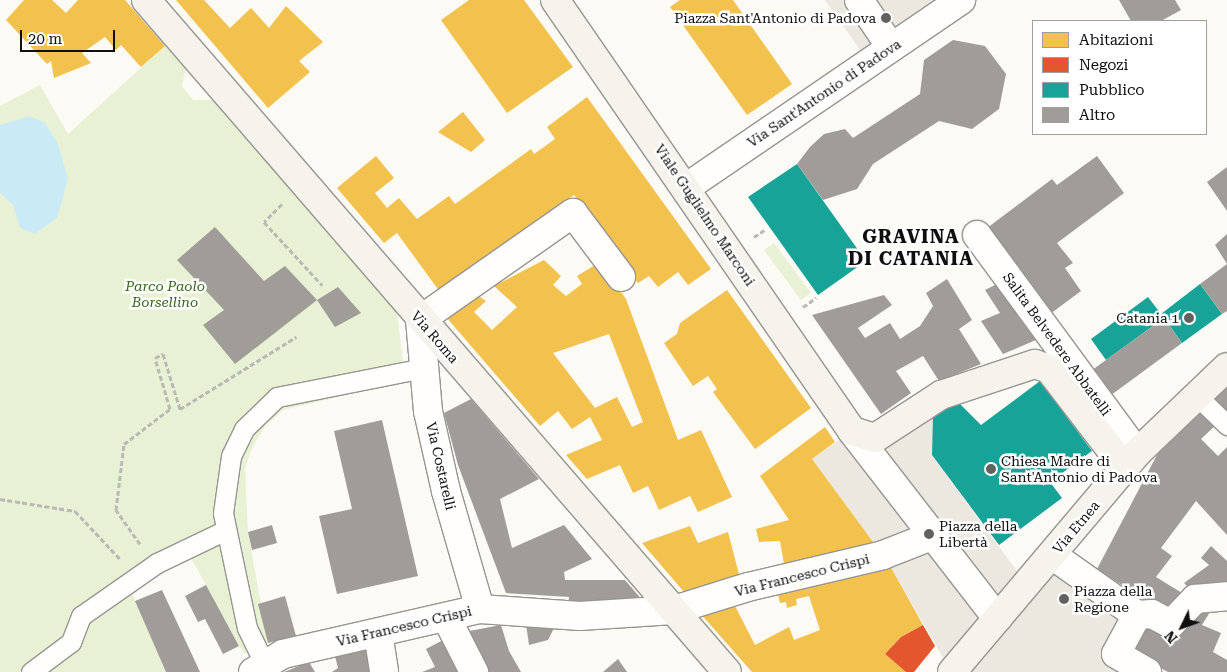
<!DOCTYPE html>
<html>
<head>
<meta charset="utf-8">
<style>
  body { margin:0 }
  #map { position:relative; width:1227px; height:672px; overflow:hidden; background:#fcfaf4; font-family:"Roboto Serif",serif }
  div>[style] { position:absolute }
  .green>* { inset:0; background:#e8f1d4 }
  .plaza>* { inset:0; background:#ece8df }
  .water>* { inset:0; background:#caebf6 }
  .homes>* { inset:0; background:#f2c14e }
  .shops>* { inset:0; background:#e4572e }
  .public>* { inset:0; background:#17a398 }
  .building>* { inset:0; background:#a09d99 }
  .path>* { height:3px; margin-top:-1.5px; transform-origin:0; background:repeating-linear-gradient(90deg,#b9b9b8 0 5px,transparent 0 7.5px) }
  .roads { filter:drop-shadow(1px 0 #969592) drop-shadow(-1px 0 #969592) drop-shadow(0 1px #969592) drop-shadow(0 -1px #969592) }
  .lane>* { height:19px; margin:-9.5px; padding:0 9.5px; transform-origin:9.5px; border-radius:9.5px; background:#fffefd }
  .street>* { height:28px; margin:-14px; padding:0 14px; transform-origin:14px; border-radius:14px; background:#fffefd }
  .secondary>* { height:28px; margin:-14px; padding:0 14px; transform-origin:14px; border-radius:14px; background:#f5f3eb }
  .dots>* { width:14px; height:14px; translate:-50% -50%; box-sizing:border-box; border:2px solid #fff; border-radius:50% }
  span { translate:-50% -50%; white-space:nowrap; text-align:center; line-height:1.15; -webkit-text-stroke:5px #fff; paint-order:stroke }
  .poi-label { font-size:14px; color:#0f0f0f }
  .right { translate:-100% -50%; text-align:right }
  .left { translate:0 -50%; text-align:left }
  .street-label { font-size:14px; color:#0f0f0f }
  .park-label { font-size:14px; color:#35691e; font-style:italic }
  .district-label { font-size:19px; color:#0f0f0f; font-weight:700; letter-spacing:1px }
  .legend { position:absolute; left:1032px; top:20px; width:175px; height:115px; box-sizing:border-box; background:#fff; border:1px solid #9f9f9f; margin:0; padding:6px 9px; list-style:none; font-size:15px; color:#0f0f0f }
  .legend li { display:flex; align-items:center; gap:10px; height:25px }
  .legend b { width:25px; border:1px solid #9f9f9f }
  .north { position:absolute; left:1157px; top:602px; width:50px; height:50px; -webkit-text-stroke:4px #fff; paint-order:stroke; rotate:228deg; font-size:14px; font-weight:700; line-height:20px; text-align:center; color:#0f0f0f }
  .north::after { content:''; display:block; margin:auto; width:18px; height:22px; background:#0f0f0f; clip-path:polygon(50% 0,100% 100%,50% 72%,0 100%) }
  .scale { position:absolute; left:20px; top:30px; width:95px; height:22px; box-sizing:border-box; border:2px solid #0f0f0f; border-top:0; padding-left:6px; font-size:15px; line-height:18px; white-space:nowrap; color:#0f0f0f; -webkit-text-stroke:4px #fff; paint-order:stroke }
</style>
</head>
<body>
<div id="map">
  <div class="green">
    <i style="clip-path:polygon(165px 46px,186px 68px,182px 86px,193px 100px,213px 100px,397px 311px,405px 381px,283px 410px,265px 426px,251px 450px,245px 469px,248px 532px,268px 643px,244px 654px,191px 558px,131px 591px,166px 672px,0 672px,0 106px,40px 85px,68px 134px)"></i>
    <i style="clip-path:polygon(774px 243px,811px 293px,801px 300px,764px 250px)"></i>
  </div>
  <div class="plaza">
    <i style="clip-path:polygon(825px 0,961px 0,869px 63px)"></i>
    <i style="clip-path:polygon(933px 413px,932px 456px,1026px 583px,1052px 555px,1137px 615px,1122px 672px,951px 672px,889px 564px,812px 459px,852px 431px)"></i>
  </div>
  <div class="water">
    <i style="clip-path:polygon(30px 116px,45px 123px,58px 144px,68px 179px,57px 218px,35px 234px,20px 228px,13px 205px,0 193px,0 125px)"></i>
  </div>
  <div class="homes">
    <i style="clip-path:polygon(24px 0,52px 0,66px 13px,78px 0,125px 0,165px 46px,141px 67px,121px 45px,116px 50px,105px 37px,82px 53px,91px 63px,54px 78px,51px 61px,47px 64px,6px 20px)"></i>
    <i style="clip-path:polygon(176px 0,204px 0,230px 28px,251px 8px,269px 28px,286px 6px,323px 42px,299px 61px,310px 72px,268px 108px)"></i>
    <i style="clip-path:polygon(469px 0,524px 0,573px 67px,507px 113px,441px 20px)"></i>
    <i style="clip-path:polygon(680px 0,733px 0,792px 84px,747px 115px,670px 7px)"></i>
    <i style="clip-path:polygon(587px 97px,711px 269px,688px 285px,678px 272px,658px 287px,649px 276px,638px 283px,574px 195px,440px 292px,397px 233px,384px 243px,337px 188px,376px 156px,394px 178px,375px 193px,387px 208px,399px 198px,417px 219px,449px 196px,455px 204px,531px 149px,534px 154px,555px 139px,547px 127px)"></i>
    <i style="clip-path:polygon(463px 112px,485px 140px,471px 152px,438px 132px)"></i>
    <i style="clip-path:polygon(evenodd,544px 260px,561px 276px,553px 285px,566px 296px,582px 284px,577px 276px,600px 262px,626px 299px,678px 440px,701px 430px,732px 497px,698px 512px,690px 496px,659px 510px,648px 486px,633px 493px,620px 465px,587px 479px,566px 455px,602px 440px,590px 417px,572px 429px,558px 411px,540px 426px,447px 318px,477px 295px,486px 301px,474px 312px,492px 330px,517px 307px,494px 286px,544px 260px,609px 334px,643px 422px,632px 427px,617px 397px,595px 408px,553px 353px,609px 334px)"></i>
    <i style="clip-path:polygon(727px 290px,811px 408px,755px 449px,713px 392px,717px 389px,708px 376px,693px 386px,664px 343px,677px 334px,680px 323px)"></i>
    <i style="clip-path:polygon(825px 427px,835px 442px,812px 459px,876px 546px,785px 570px,780px 541px,759px 542px,756px 529px,789px 520px,760px 476px)"></i>
    <i style="clip-path:polygon(690px 526px,698px 543px,728px 532px,741px 582px,684px 592px,642px 543px)"></i>
    <i style="clip-path:polygon(889px 564px,923px 625px,901px 637px,885px 654px,906px 672px,752px 672px,699px 612px,733px 602px,755px 645px,789px 627px,794px 640px,820px 630px,809px 596px,796px 599px,797px 605px,787px 608px,786px 602px,780px 603px,777px 590px)"></i>
  </div>
  <div class="shops">
    <i style="clip-path:polygon(923px 625px,935px 646px,914px 672px,906px 672px,885px 654px,901px 637px)"></i>
  </div>
  <div class="public">
    <i style="clip-path:polygon(797px 164px,866px 261px,818px 295px,748px 197px)"></i>
    <i style="clip-path:polygon(1200px 284px,1222px 314px,1182px 343px,1164px 318px,1106px 360px,1091px 339px,1148px 297px,1161px 314px)"></i>
    <i style="clip-path:polygon(1040px 381px,1092px 451px,1050px 482px,1062px 498px,999px 545px,932px 455px,933px 413px,958px 402px,981px 425px)"></i>
  </div>
  <div class="building">
    <i style="clip-path:polygon(1119px 0,1175px 0,1181px 10px,1161px 21px,1131px 21px)"></i>
    <i style="clip-path:polygon(953px 40px,985px 46px,1006px 74px,999px 109px,972px 129px,939px 121px,873px 164px,857px 189px,823px 200px,797px 164px,810px 147px,824px 134px,845px 129px,853px 138px,920px 94px,924px 60px)"></i>
    <i style="clip-path:polygon(1097px 156px,1124px 193px,1057px 243px,1073px 263px,1065px 268px,1081px 291px,1050px 314px,987px 228px,1052px 179px,1057px 185px)"></i>
    <i style="clip-path:polygon(1227px 167px,1227px 211px,1207px 182px)"></i>
    <i style="clip-path:polygon(215px 227px,264px 281px,285px 266px,317px 300px,235px 364px,203px 325px,224px 310px,177px 260px)"></i>
    <i style="clip-path:polygon(1227px 234px,1227px 264px,1215px 245px)"></i>
    <i style="clip-path:polygon(1227px 264px,1227px 311px,1222px 314px,1200px 284px)"></i>
    <i style="clip-path:polygon(947px 279px,972px 320px,959px 329px,981px 364px,939px 381px,923px 356px,896px 371px,911px 393px,881px 414px,812px 315px,884px 295px,892px 305px,858px 328px,865px 338px,890px 323px,900px 339px,920px 326px,933px 306px,926px 293px)"></i>
    <i style="clip-path:polygon(1001px 282px,1036px 340px,1003px 354px,981px 321px,1000px 313px,985px 290px)"></i>
    <i style="clip-path:polygon(338px 287px,361px 313px,335px 327px,317px 300px)"></i>
    <i style="clip-path:polygon(1164px 318px,1182px 343px,1107px 398px,1088px 373px)"></i>
    <i style="clip-path:polygon(1227px 388px,1227px 418px,1211px 402px)"></i>
    <i style="clip-path:polygon(471px 399px,539px 479px,500px 499px,512px 548px,564px 525px,592px 559px,564px 572px,565px 580px,625px 580px,643px 601px,568px 606px,569px 597px,506px 593px,458px 465px,444px 413px)"></i>
    <i style="clip-path:polygon(1203px 409px,1217px 424px,1201px 439px,1218px 456px,1227px 447px,1227px 535px,1196px 501px,1161px 548px,1172px 556px,1156px 577px,1182px 593px,1167px 614px,1097px 569px,1158px 453px)"></i>
    <i style="clip-path:polygon(382px 420px,418px 576px,337px 594px,319px 516px,352px 509px,334px 431px)"></i>
    <i style="clip-path:polygon(272px 525px,277px 543px,252px 550px,248px 532px)"></i>
    <i style="clip-path:polygon(1211px 546px,1227px 561px,1227px 587px,1193px 592px,1184px 583px,1209px 565px,1201px 558px)"></i>
    <i style="clip-path:polygon(206px 585px,239px 646px,223px 654px,205px 619px,198px 622px,185px 596px)"></i>
    <i style="clip-path:polygon(162px 590px,200px 672px,166px 672px,135px 601px)"></i>
    <i style="clip-path:polygon(285px 596px,296px 636px,268px 643px,258px 604px)"></i>
    <i style="clip-path:polygon(1213px 607px,1202px 625px,1221px 633px,1213px 652px,1227px 660px,1227px 672px,1168px 672px,1131px 652px,1148px 623px)"></i>
    <i style="clip-path:polygon(526px 624px,556px 624px,548px 640px,529px 645px)"></i>
    <i style="clip-path:polygon(501px 625px,509px 651px,521px 672px,484px 672px,464px 632px)"></i>
    <i style="clip-path:polygon(445px 639px,462px 672px,422px 672px,435px 667px,426px 649px)"></i>
    <i style="clip-path:polygon(375px 648px,370px 672px,332px 672px,338px 668px,335px 656px)"></i>
    <i style="clip-path:polygon(618px 659px,627px 672px,603px 672px)"></i>
    <i style="clip-path:polygon(309px 662px,315px 672px,284px 672px)"></i>
  </div>
  <div class="path">
    <i style="left:282px;top:204px;width:25px;rotate:135deg"></i>
    <i style="left:264px;top:222px;width:86px;rotate:47.4deg"></i>
    <i style="left:754px;top:237px;width:14px;rotate:-34deg"></i>
    <i style="left:803px;top:307px;width:16px;rotate:-35deg"></i>
    <i style="left:0;top:499px;width:76px;rotate:9.1deg"></i>
    <i style="left:75px;top:511px;width:66px;rotate:46.8deg"></i>
    <i style="left:140px;top:544px;width:42px;rotate:-125.2deg"></i>
    <i style="left:116px;top:510px;width:66px;rotate:-83.1deg"></i>
    <i style="left:124px;top:444px;width:58px;rotate:-37.3deg"></i>
    <i style="left:170px;top:409px;width:53px;rotate:-106.4deg"></i>
    <i style="left:155px;top:358px;width:9px;rotate:-27deg"></i>
    <i style="left:163px;top:354px;width:58px;rotate:72.8deg"></i>
    <i style="left:180px;top:409px;width:137px;rotate:-31.8deg"></i>
  </div>
  <div class="roads">
    <div class="lane">
      <i style="left:1195px;top:394px;width:45px;rotate:44.1deg"></i>
      <i style="left:265px;top:665px;width:41px;rotate:-115.9deg"></i>
      <i style="left:247px;top:628px;width:117px;rotate:-101.8deg"></i>
      <i style="left:223px;top:513px;width:58px;rotate:-82deg"></i>
      <i style="left:231px;top:456px;width:30px;rotate:-64deg"></i>
      <i style="left:244px;top:429px;width:46px;rotate:-44.1deg"></i>
      <i style="left:277px;top:397px;width:150px;rotate:-11.2deg"></i>
      <i style="left:31px;top:672px;width:50px;rotate:-36.9deg"></i>
      <i style="left:71px;top:642px;width:28px;rotate:-69deg"></i>
      <i style="left:81px;top:616px;width:93px;rotate:-34.9deg"></i>
      <i style="left:157px;top:563px;width:76px;rotate:-25.6deg"></i>
    </div>
    <div class="street">
      <i style="left:859px;top:0;width:57px;rotate:55.8deg"></i>
      <i style="left:687px;top:187px;width:332px;rotate:-34.3deg"></i>
      <i style="left:977px;top:235px;width:270px;rotate:53.7deg"></i>
      <i style="left:852px;top:431px;width:237px;rotate:52.2deg"></i>
      <i style="left:1052px;top:555px;width:104px;rotate:35.2deg"></i>
      <i style="left:1137px;top:615px;width:15px;rotate:-4deg"></i>
      <i style="left:1152px;top:614px;width:21px;rotate:28deg"></i>
      <i style="left:1171px;top:624px;width:35px;rotate:-46deg"></i>
      <i style="left:1195px;top:599px;width:32px;rotate:-5deg"></i>
      <i style="left:480px;top:609px;width:123px;rotate:-106.1deg"></i>
      <i style="left:446px;top:491px;width:82px;rotate:-102.7deg"></i>
      <i style="left:428px;top:411px;width:91px;rotate:-95deg"></i>
      <i style="left:420px;top:320px;width:187px;rotate:-35deg"></i>
      <i style="left:573px;top:213px;width:80px;rotate:53.1deg"></i>
      <i style="left:1137px;top:615px;width:44px;rotate:118.3deg"></i>
      <i style="left:1116px;top:654px;width:36px;rotate:30deg"></i>
      <i style="left:446px;top:617px;width:62px;rotate:63deg"></i>
      <i style="left:378px;top:633px;width:39px;rotate:81deg"></i>
      <i style="left:253px;top:672px;width:35px;rotate:-31deg"></i>
      <i style="left:283px;top:654px;width:202px;rotate:-12.9deg"></i>
      <i style="left:480px;top:609px;width:100px;rotate:4deg"></i>
      <i style="left:580px;top:616px;width:94px;rotate:-3.7deg"></i>
      <i style="left:674px;top:610px;width:77px;rotate:-17.3deg"></i>
      <i style="left:748px;top:587px;width:139px;rotate:-13.3deg"></i>
      <i style="left:883px;top:555px;width:55px;rotate:-21.4deg"></i>
    </div>
    <div class="secondary">
      <i style="left:146px;top:0;width:888px;rotate:49.15deg"></i>
      <i style="left:555px;top:0;width:523px;rotate:55.43deg"></i>
      <i style="left:852px;top:431px;width:24px;rotate:17deg"></i>
      <i style="left:875px;top:438px;width:79px;rotate:-33.1deg"></i>
      <i style="left:941px;top:395px;width:99px;rotate:-18.3deg"></i>
      <i style="left:1035px;top:364px;width:15px;rotate:20deg"></i>
      <i style="left:1049px;top:369px;width:125px;rotate:52.5deg"></i>
      <i style="left:952px;top:672px;width:287px;rotate:-49.8deg"></i>
      <i style="left:1137px;top:453px;width:124px;rotate:-43.7deg"></i>
    </div>
  </div>
  <div class="dots">
    <i style="left:886px;top:18px;background:#62615f"></i>
    <i style="left:1189px;top:318px;background:#62615f"></i>
    <i style="left:991px;top:469px;background:#62615f"></i>
    <i style="left:929px;top:534px;background:#62615f"></i>
    <i style="left:1064px;top:599px;background:#62615f"></i>
  </div>
  <div class="poi-label">
    <span class="right" style="left:876px;top:18px">Piazza Sant'Antonio di Padova</span>
    <span class="right" style="left:1179px;top:318px">Catania 1</span>
    <span class="left" style="left:1001px;top:469px">Chiesa Madre di<br>Sant'Antonio di Padova</span>
    <span class="left" style="left:939px;top:534px">Piazza della<br>Libertà</span>
    <span class="left" style="left:1074px;top:599px">Piazza della<br>Regione</span>
  </div>
  <div class="street-label">
    <span style="left:824px;top:93px;rotate:-34deg">Via Sant'Antonio di Padova</span>
    <span style="left:705px;top:215px;rotate:56deg">Viale Guglielmo Marconi</span>
    <span style="left:435px;top:337px;rotate:49deg">Via Roma</span>
    <span style="left:1057px;top:344px;rotate:54deg">Salita Belvedere Abbatelli</span>
    <span style="left:441px;top:466px;rotate:77deg">Via Costarelli</span>
    <span style="left:1076px;top:527px;rotate:-50deg">Via Etnea</span>
    <span style="left:802px;top:575px;rotate:-14deg">Via Francesco Crispi</span>
    <span style="left:404px;top:626px;rotate:-13deg">Via Francesco Crispi</span>
  </div>
  <div class="park-label">
    <span style="left:165px;top:294px">Parco Paolo<br>Borsellino</span>
  </div>
  <div class="district-label">
    <span style="left:911px;top:248px">GRAVINA<br>DI CATANIA</span>
  </div>
  <ul class="legend">
  <li><b style="height:14px;background:#f2c14e"></b>Abitazioni</li>
  <li><b style="height:14px;background:#e4572e"></b>Negozi</li>
  <li><b style="height:14px;background:#17a398"></b>Pubblico</li>
  <li><b style="height:14px;background:#a09d99"></b>Altro</li>
  </ul>
  <div class="north">N</div>
  <div class="scale">20 m</div>
</div>
</body>
</html>
